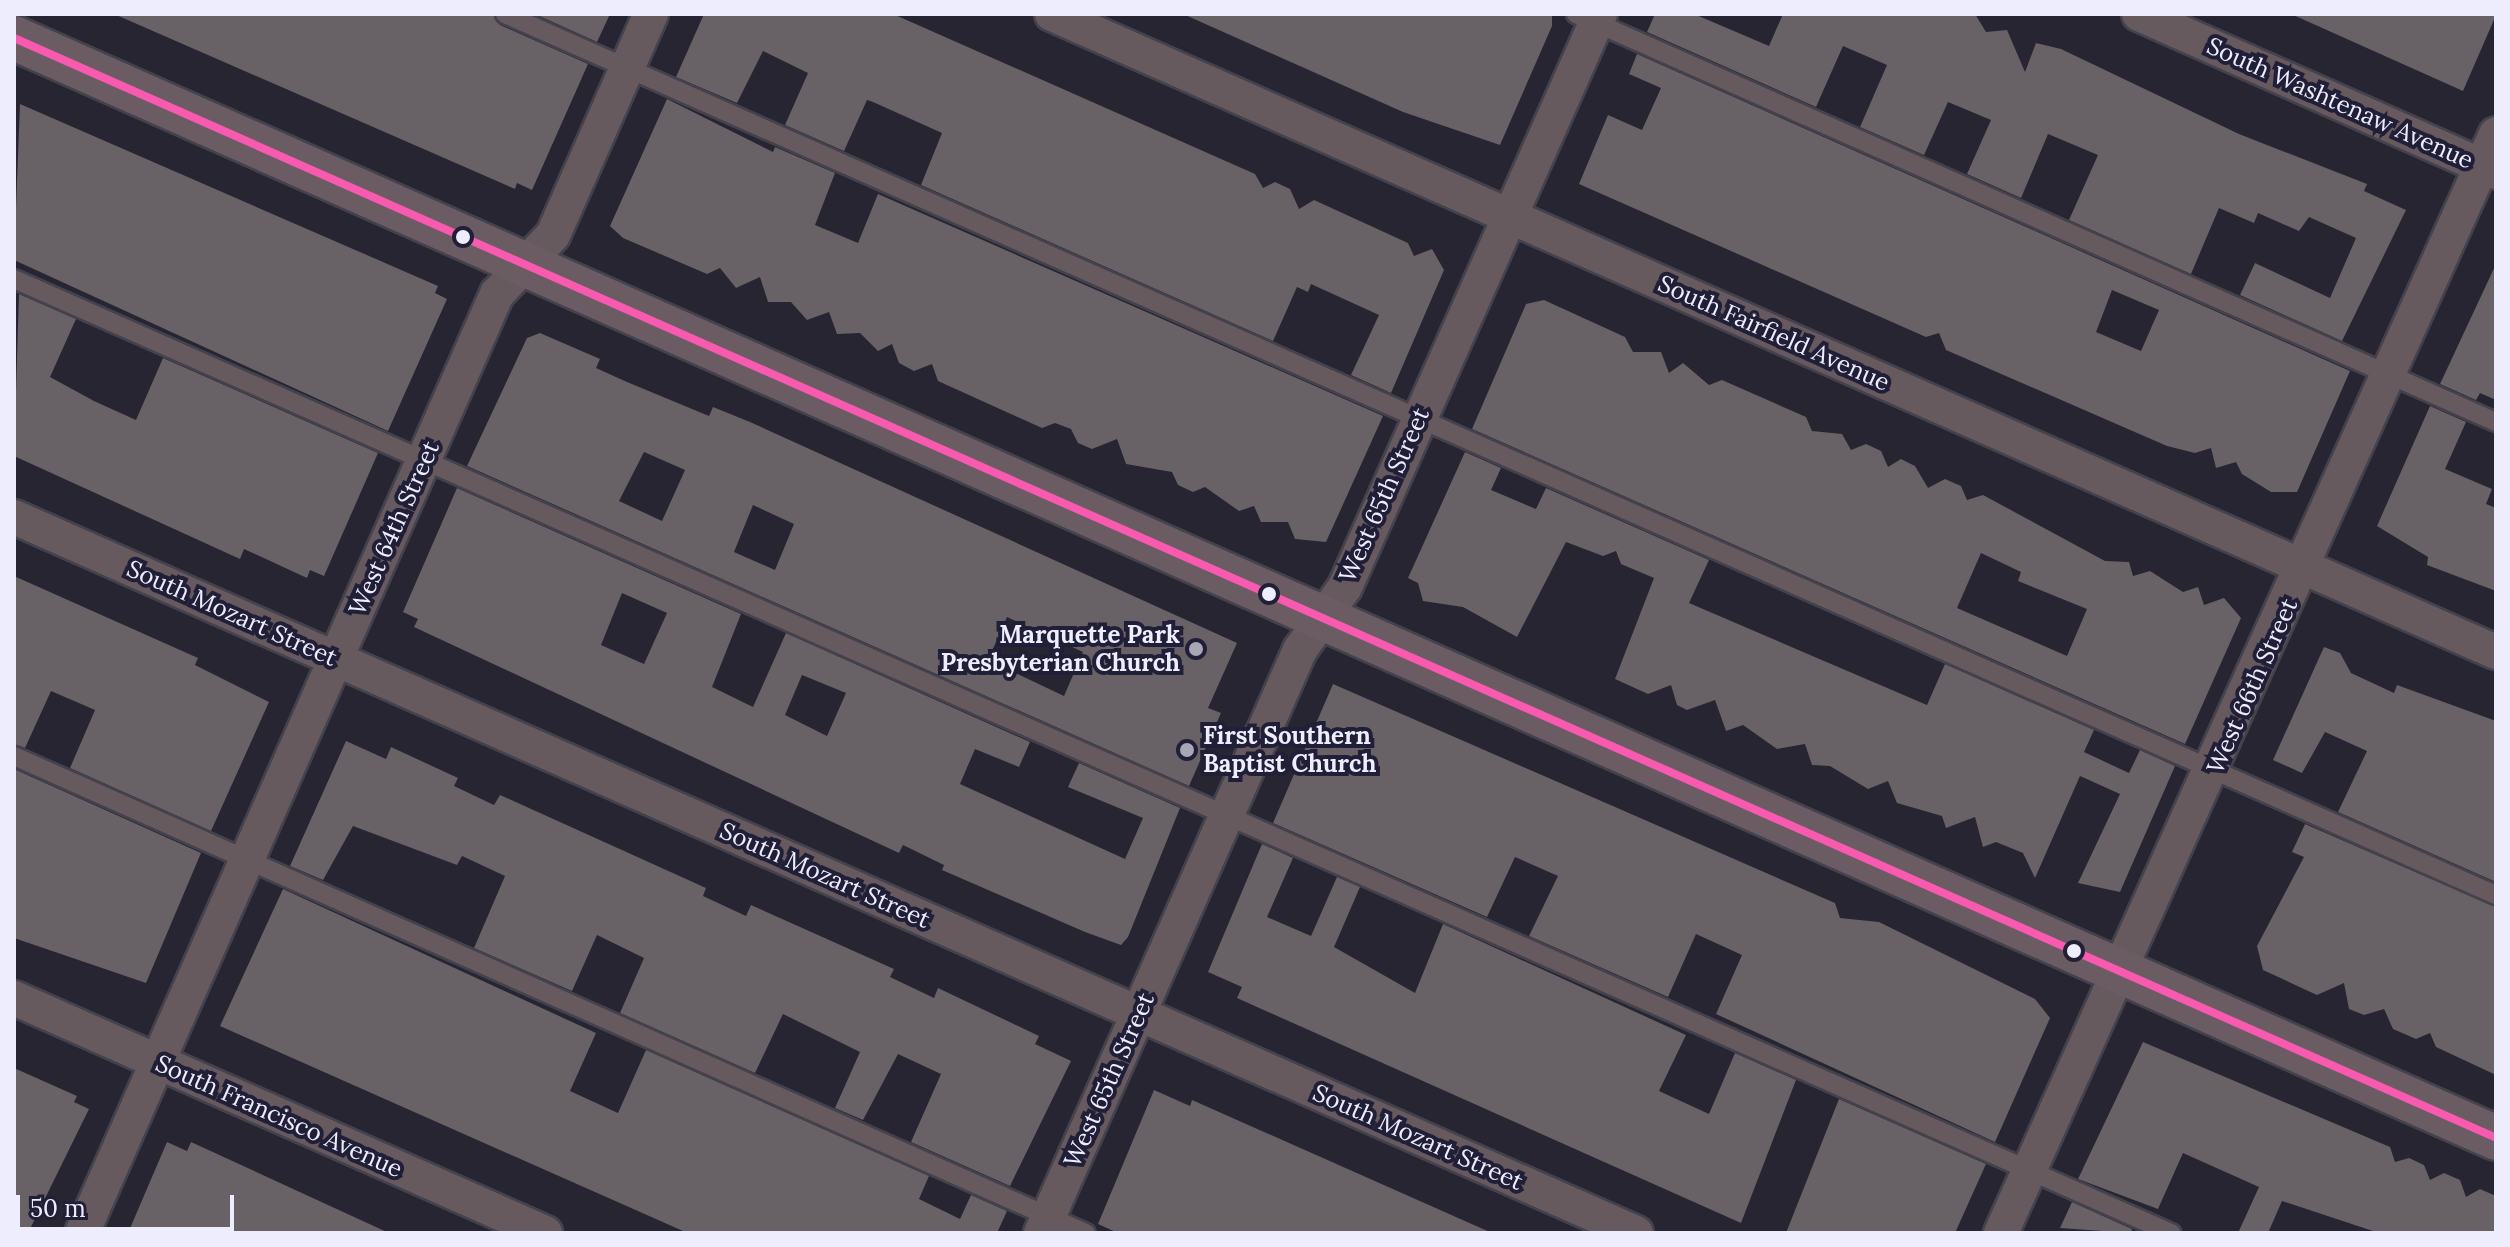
<!DOCTYPE html>
<html>
<head>
<meta charset="utf-8">
<style>
  body { margin:0 }
  #map { position:relative; width:2510px; height:1247px; overflow:hidden; background:#262531; font-family:Lora,serif }
  div>[style] { position:absolute }
  .building>* { inset:0; background:#686165 }
  .roads { filter:drop-shadow(2px 0 #43424d) drop-shadow(-2px 0 #43424d) drop-shadow(0 2px #43424d) drop-shadow(0 -2px #43424d) }
  .lane>* { height:18px; margin:-9px; padding:0 9px; transform-origin:9px; border-radius:9px; background:#675a5f }
  .street>* { height:34px; margin:-17px; padding:0 17px; transform-origin:17px; border-radius:17px; background:#675a5f }
  .secondary>* { height:44px; margin:-22px; padding:0 22px; transform-origin:22px; border-radius:22px; background:#6b5c63 }
  .bus-1>* { height:8px; margin:-4px; padding:0 4px; transform-origin:4px; border-radius:4px; background:#f75aaf }
  .dots>* { width:22px; height:22px; translate:-50% -50%; box-sizing:border-box; border:4px solid #211f37; border-radius:50% }
  span { translate:-50% -50%; white-space:nowrap; text-align:center; line-height:1.15; -webkit-text-stroke:8px #211f37; paint-order:stroke }
  .street-label { font-size:24px; color:#ededfe }
  .poi-label { font-size:24px; color:#ededfe; font-weight:700 }
  .right { translate:-100% -50%; text-align:right }
  .left { translate:0 -50%; text-align:left }
  .frame { position:absolute; inset:0; border:16px solid #ededfe; pointer-events:none }
  .scale { position:absolute; left:16px; top:1195px; width:218px; height:36px; box-sizing:border-box; border:4px solid #ededfe; border-top:0; padding-left:10px; font-size:24px; line-height:28px; white-space:nowrap; color:#ededfe; -webkit-text-stroke:6px #211f37; paint-order:stroke }
</style>
</head>
<body>
<div id="map">
  <div class="building">
    <i style="clip-path:polygon(114px 14px,493px 14px,500px 25px,588px 64px,532px 190px,517px 183px,515px 189px)"></i>
    <i style="clip-path:polygon(535px 14px,610px 14px,597px 42px)"></i>
    <i style="clip-path:polygon(704px 14px,893px 14px,1255px 174px,1263px 188px,1275px 182px,1290px 189px,1299px 209px,1314px 200px,1408px 243px,1414px 256px,1432px 249px,1444px 270px,1391px 393px,1351px 375px,1379px 315px,1311px 284px,1308px 292px,1297px 287px,1273px 341px,921px 185px,942px 133px,873px 102px,867px 100px,844px 151px,785px 125px,808px 73px,763px 51px,737px 103px,676px 77px)"></i>
    <i style="clip-path:polygon(1183px 14px,1552px 14px,1552px 26px,1500px 145px,1403px 112px)"></i>
    <i style="clip-path:polygon(1655px 14px,1694px 14px,1769px 46px,1783px 14px,1975px 14px,1986px 32px,2007px 30px,2025px 72px,2036px 43px,2061px 49px,2239px 134px,2367px 184px,2364px 191px,2406px 210px,2342px 341px,2240px 295px,2255px 263px,2330px 298px,2356px 238px,2309px 217px,2299px 231px,2258px 213px,2254px 223px,2219px 208px,2191px 274px,2069px 220px,2098px 155px,2048px 134px,2021px 198px,1967px 174px,1991px 120px,1948px 102px,1924px 155px,1860px 127px,1887px 65px,1843px 46px,1816px 107px,1647px 32px)"></i>
    <i style="clip-path:polygon(2291px 14px,2496px 14px,2496px 15px,2463px 91px)"></i>
    <i style="clip-path:polygon(evenodd,1637px 54px,2350px 371px,2297px 492px,2271px 492px,2242px 474px,2236px 462px,2216px 468px,2211px 448px,2195px 453px,2167px 446px,1946px 350px,1939px 333px,1926px 337px,1579px 184px,1608px 115px,1642px 130px,1661px 88px,1629px 74px,1637px 54px,2112px 290px,2159px 310px,2141px 351px,2096px 332px,2112px 290px)"></i>
    <i style="clip-path:polygon(667px 99px,773px 152px,775px 147px,835px 173px,815px 225px,858px 243px,878px 194px,1383px 416px,1326px 542px,1295px 539px,1288px 522px,1261px 522px,1254px 506px,1239px 511px,1205px 487px,1193px 492px,1178px 485px,1172px 472px,1126px 464px,1117px 439px,1092px 449px,1078px 443px,1071px 429px,1055px 423px,1042px 428px,938px 381px,932px 364px,914px 371px,899px 363px,892px 344px,878px 351px,860px 333px,837px 334px,829px 312px,807px 320px,791px 302px,768px 302px,760px 277px,736px 288px,720px 268px,707px 274px,623px 238px,610px 226px)"></i>
    <i style="clip-path:polygon(20px 104px,438px 286px,435px 293px,447px 299px,388px 431px,14px 260px)"></i>
    <i style="clip-path:polygon(2496px 264px,2496px 400px,2480px 393px,2476px 400px,2440px 384px)"></i>
    <i style="clip-path:polygon(19px 294px,76px 319px,50px 377px,94px 401px,136px 420px,163px 358px,378px 453px,324px 576px,310px 570px,307px 578px,244px 549px,240px 559px,14px 456px)"></i>
    <i style="clip-path:polygon(evenodd,1544px 300px,1625px 337px,1633px 352px,1661px 352px,1669px 373px,1683px 363px,1709px 385px,1722px 380px,1806px 417px,1812px 431px,1842px 434px,1851px 450px,1866px 444px,1881px 451px,1888px 467px,1901px 459px,1915px 466px,1928px 488px,1945px 479px,1961px 486px,1967px 500px,1983px 495px,2105px 561px,2129px 562px,2133px 576px,2150px 571px,2183px 592px,2198px 587px,2204px 605px,2224px 598px,2241px 618px,2185px 744px,1472px 429px,1526px 304px,1544px 300px,1981px 553px,2021px 572px,2018px 581px,2087px 609px,2067px 656px,1957px 608px,1981px 553px)"></i>
    <i style="clip-path:polygon(evenodd,540px 333px,600px 359px,596px 368px,627px 382px,709px 416px,713px 407px,750px 422px,1237px 643px,1208px 708px,1221px 713px,1189px 786px,467px 466px,527px 338px,540px 333px,644px 452px,685px 470px,662px 521px,619px 501px,644px 452px,540px 333px,753px 505px,794px 524px,775px 570px,734px 552px,753px 505px,540px 333px,1007px 617px,1083px 652px,1064px 696px,988px 660px,1007px 617px)"></i>
    <i style="clip-path:polygon(2430px 406px,2466px 422px,2445px 469px,2492px 489px,2486px 504px,2496px 508px,2496px 591px,2427px 565px,2428px 557px,2377px 526px)"></i>
    <i style="clip-path:polygon(1465px 452px,1501px 468px,1491px 490px,1536px 509px,1546px 488px,1709px 560px,1689px 603px,1927px 705px,1945px 664px,2094px 730px,2084px 752px,2129px 773px,2140px 750px,2175px 766px,2120px 892px,2078px 883px,2120px 794px,2080px 776px,2035px 878px,2023px 853px,1996px 842px,1983px 847px,1975px 817px,1946px 828px,1942px 816px,1897px 803px,1888px 781px,1868px 789px,1830px 766px,1812px 765px,1805px 744px,1777px 749px,1743px 725px,1726px 731px,1715px 700px,1687px 710px,1677px 705px,1671px 685px,1648px 694px,1615px 679px,1654px 578px,1621px 564px,1616px 551px,1603px 556px,1566px 542px,1517px 637px,1463px 607px,1423px 601px,1418px 583px,1408px 578px)"></i>
    <i style="clip-path:polygon(evenodd,457px 488px,741px 614px,712px 687px,753px 707px,786px 633px,1030px 742px,1019px 767px,975px 749px,960px 784px,1125px 859px,1143px 818px,1068px 787px,1079px 763px,1180px 808px,1128px 937px,1121px 945px,1085px 932px,942px 870px,944px 865px,903px 845px,899px 853px,414px 627px,418px 619px,403px 612px,457px 488px,622px 593px,667px 613px,644px 664px,601px 645px,622px 593px,457px 488px,802px 675px,846px 693px,827px 736px,785px 715px,802px 675px)"></i>
    <i style="clip-path:polygon(14px 576px,198px 658px,195px 665px,269px 702px,211px 831px,70px 768px,95px 710px,51px 691px,25px 748px,14px 744px)"></i>
    <i style="clip-path:polygon(2324px 647px,2340px 653px,2351px 673px,2394px 693px,2397px 685px,2496px 721px,2496px 882px,2338px 812px,2367px 751px,2325px 732px,2302px 773px,2273px 760px)"></i>
    <i style="clip-path:polygon(1333px 684px,1835px 903px,1840px 918px,1879px 922px,2035px 999px,2050px 1018px,1995px 1142px,1716px 1014px,1742px 955px,1696px 934px,1668px 997px,1529px 936px,1558px 876px,1515px 857px,1487px 917px,1273px 823px)"></i>
    <i style="clip-path:polygon(346px 741px,386px 759px,391px 747px,458px 778px,454px 786px,494px 805px,500px 795px,706px 888px,703px 896px,746px 916px,751px 905px,894px 969px,890px 977px,934px 998px,938px 988px,1039px 1036px,1035px 1044px,1071px 1061px,1010px 1186px,911px 1142px,941px 1074px,898px 1054px,863px 1120px,835px 1108px,860px 1052px,783px 1014px,755px 1073px,620px 1013px,644px 958px,597px 935px,572px 991px,474px 948px,505px 876px,462px 856px,457px 865px,353px 826px,323px 880px,290px 866px)"></i>
    <i style="clip-path:polygon(14px 769px,201px 853px,146px 983px,14px 938px)"></i>
    <i style="clip-path:polygon(2305px 824px,2496px 907px,2496px 1075px,2436px 1047px,2430px 1033px,2416px 1039px,2393px 1029px,2384px 1009px,2364px 1015px,2349px 1009px,2344px 983px,2317px 995px,2263px 970px,2257px 946px,2304px 857px,2292px 852px)"></i>
    <i style="clip-path:polygon(1262px 844px,1293px 858px,1267px 917px,1311px 936px,1337px 877px,1360px 887px,1334px 947px,1415px 993px,1443px 924px,1686px 1035px,1659px 1091px,1709px 1114px,1735px 1053px,1796px 1080px,1741px 1223px,1237px 998px,1242px 987px,1208px 972px)"></i>
    <i style="clip-path:polygon(283px 889px,596px 1033px,570px 1091px,618px 1113px,646px 1050px,929px 1176px,919px 1199px,960px 1219px,971px 1195px,1007px 1211px,997px 1233px,683px 1231px,220px 1026px)"></i>
    <i style="clip-path:polygon(2143px 1042px,2390px 1147px,2395px 1162px,2409px 1158px,2424px 1165px,2430px 1180px,2444px 1173px,2460px 1180px,2466px 1197px,2480px 1189px,2496px 1196px,2496px 1233px,2379px 1233px,2282px 1201px,2268px 1233px,2238px 1233px,2259px 1187px,2183px 1153px,2158px 1209px,2078px 1179px)"></i>
    <i style="clip-path:polygon(14px 1068px,77px 1096px,74px 1102px,89px 1109px,28px 1233px,14px 1233px)"></i>
    <i style="clip-path:polygon(1154px 1090px,1190px 1106px,1192px 1100px,1492px 1233px,1118px 1233px,1098px 1224px)"></i>
    <i style="clip-path:polygon(1839px 1099px,1986px 1164px,1955px 1233px,1786px 1233px)"></i>
    <i style="clip-path:polygon(167px 1142px,187px 1151px,191px 1142px,389px 1233px,128px 1233px)"></i>
    <i style="clip-path:polygon(2072px 1202px,2132px 1229px,2131px 1233px,2060px 1228px)"></i>
  </div>
  <div class="roads">
    <div class="lane">
      <i style="left:505px;top:14px;width:2177px;rotate:23.87deg"></i>
      <i style="left:1576px;top:14px;width:1006px;rotate:23.92deg"></i>
      <i style="left:14px;top:279px;width:2359px;rotate:23.86deg"></i>
      <i style="left:14px;top:756px;width:1173px;rotate:23.99deg"></i>
    </div>
    <div class="street">
      <i style="left:1052px;top:14px;width:1579px;rotate:23.84deg"></i>
      <i style="left:2139px;top:14px;width:390px;rotate:23.9deg"></i>
      <i style="left:14px;top:517px;width:1773px;rotate:23.82deg"></i>
      <i style="left:14px;top:998px;width:581px;rotate:23.87deg"></i>
      <i style="left:82px;top:1233px;width:1027px;rotate:-66.16deg"></i>
      <i style="left:497px;top:294px;width:81px;rotate:-46.5deg"></i>
      <i style="left:553px;top:235px;width:242px;rotate:-66.1deg"></i>
      <i style="left:1041px;top:1233px;width:638px;rotate:-66.05deg"></i>
      <i style="left:1300px;top:650px;width:77px;rotate:-54.5deg"></i>
      <i style="left:1345px;top:587px;width:627px;rotate:-66.01deg"></i>
      <i style="left:2001px;top:1233px;width:1205px;rotate:-65.75deg"></i>
    </div>
    <div class="secondary">
      <i style="left:14px;top:38px;width:2715px;rotate:23.9deg"></i>
    </div>
  </div>
  <div class="bus-1">
    <i style="left:14px;top:38px;width:2715px;rotate:23.9deg"></i>
  </div>
  <div class="dots">
    <i style="left:463px;top:237px;background:#ededfe"></i>
    <i style="left:1269px;top:594px;background:#ededfe"></i>
    <i style="left:1196px;top:649px;background:#a7a7b6"></i>
    <i style="left:1187px;top:750px;background:#a7a7b6"></i>
    <i style="left:2074px;top:951px;background:#ededfe"></i>
  </div>
  <div class="street-label">
    <span style="left:2340px;top:103px;rotate:24deg">South Washtenaw Avenue</span>
    <span style="left:1774px;top:333px;rotate:24deg">South Fairfield Avenue</span>
    <span style="left:1384px;top:495px;rotate:-66deg">West 65th Street</span>
    <span style="left:394px;top:528px;rotate:-66deg">West 64th Street</span>
    <span style="left:232px;top:613px;rotate:24deg">South Mozart Street</span>
    <span style="left:2252px;top:686px;rotate:-66deg">West 66th Street</span>
    <span style="left:825px;top:875px;rotate:24deg">South Mozart Street</span>
    <span style="left:1109px;top:1080px;rotate:-66deg">West 65th Street</span>
    <span style="left:279px;top:1116px;rotate:24deg">South Francisco Avenue</span>
    <span style="left:1418px;top:1137px;rotate:24deg">South Mozart Street</span>
  </div>
  <div class="poi-label">
    <span class="right" style="left:1180px;top:649px">Marquette Park<br>Presbyterian Church</span>
    <span class="left" style="left:1203px;top:750px">First Southern<br>Baptist Church</span>
  </div>
  <div class="frame"></div>
  <div class="scale">50 m</div>
</div>
</body>
</html>
